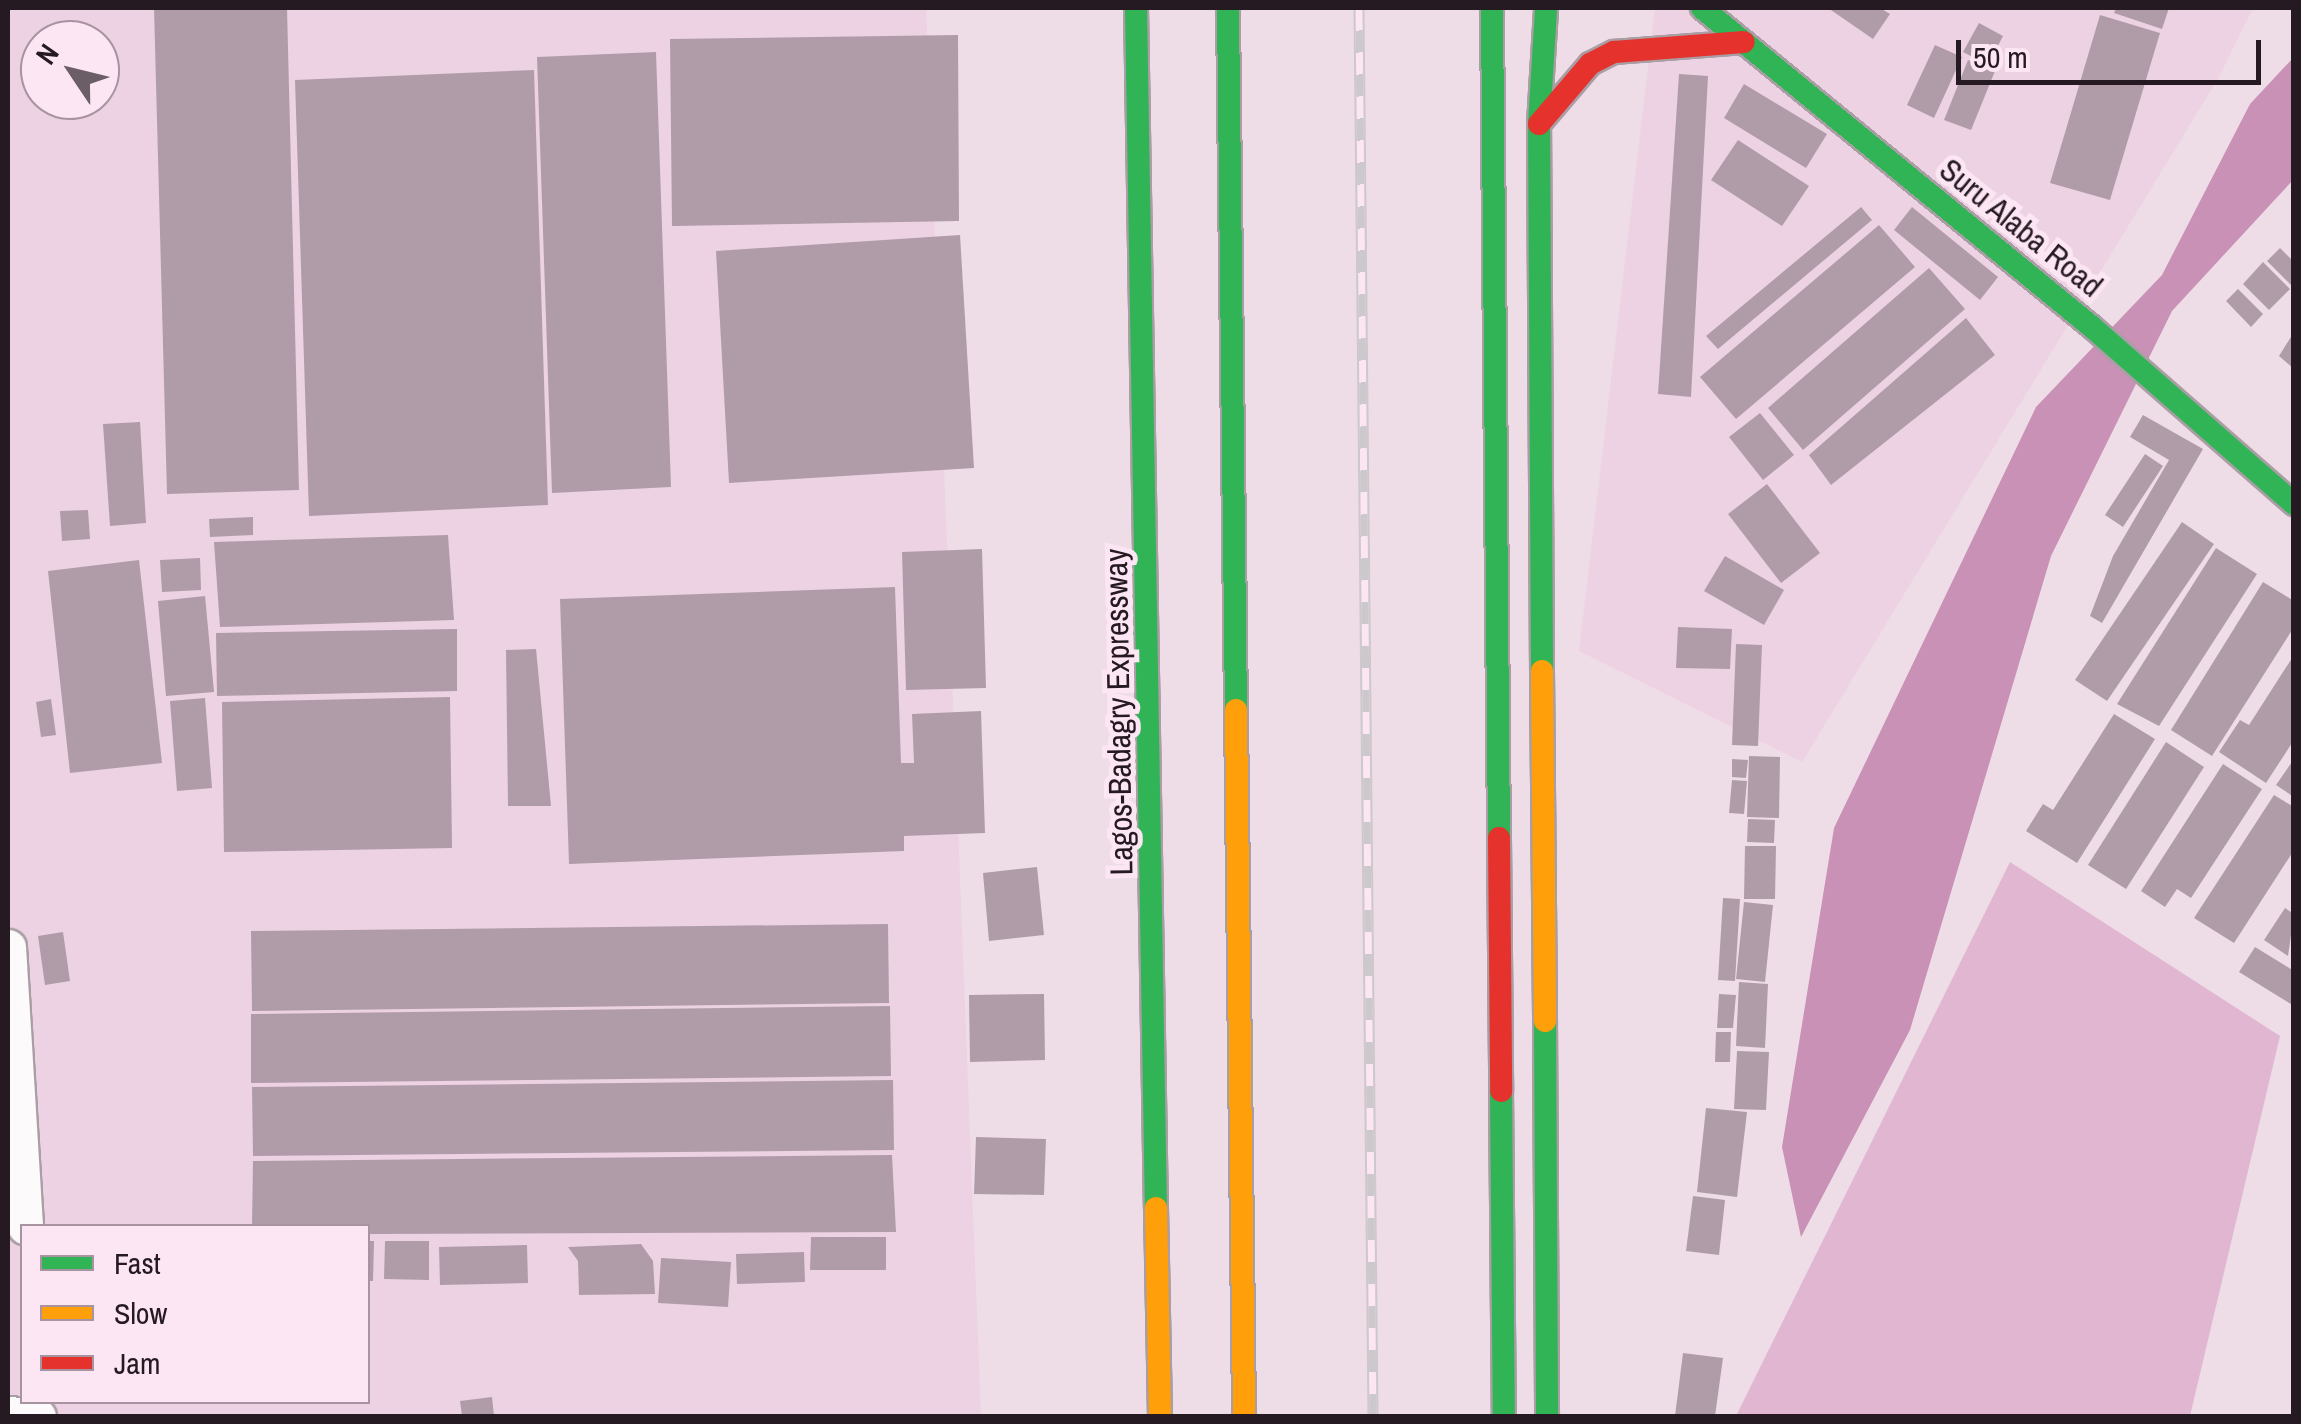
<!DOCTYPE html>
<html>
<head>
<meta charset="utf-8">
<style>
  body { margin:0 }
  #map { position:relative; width:2301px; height:1424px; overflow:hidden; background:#eedde7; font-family:"Archivo Narrow",sans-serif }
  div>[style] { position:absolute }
  .built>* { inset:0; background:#edd2e3 }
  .green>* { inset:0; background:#e1b6d1 }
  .water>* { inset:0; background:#c991b5 }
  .building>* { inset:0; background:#b09ca9 }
  .roads { filter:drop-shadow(2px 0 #aa9ea5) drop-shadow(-2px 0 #aa9ea5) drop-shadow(0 2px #aa9ea5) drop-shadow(0 -2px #aa9ea5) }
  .street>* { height:35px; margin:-17.5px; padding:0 17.5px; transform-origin:17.5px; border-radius:17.5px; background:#fcfafb }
  .fast>* { height:22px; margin:-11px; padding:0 11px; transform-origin:11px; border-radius:11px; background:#30b455 }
  .slow>* { height:22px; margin:-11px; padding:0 11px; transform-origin:11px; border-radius:11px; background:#ff9f0a }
  .jam>* { height:22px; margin:-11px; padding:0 11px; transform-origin:11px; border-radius:11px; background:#e5322d }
  .rail>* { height:11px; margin-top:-5.5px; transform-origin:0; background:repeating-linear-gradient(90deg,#fde6f4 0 22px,#cdc8cb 0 44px); box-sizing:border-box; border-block:2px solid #cdc8cb }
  span { translate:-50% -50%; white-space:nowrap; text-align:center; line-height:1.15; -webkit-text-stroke:10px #fde6f4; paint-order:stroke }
  .street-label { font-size:32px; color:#251a21 }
  .frame { position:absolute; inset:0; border:10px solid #251a21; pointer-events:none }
  .legend { position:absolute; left:20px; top:1224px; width:350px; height:180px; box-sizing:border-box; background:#fde6f4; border:2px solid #a794a0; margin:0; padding:12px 18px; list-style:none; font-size:30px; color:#251a21 }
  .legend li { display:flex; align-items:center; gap:20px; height:50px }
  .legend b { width:50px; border:2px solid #a794a0 }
  .north { position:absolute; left:20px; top:20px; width:100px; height:100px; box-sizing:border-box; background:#fde6f4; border:2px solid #a794a0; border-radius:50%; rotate:305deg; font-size:28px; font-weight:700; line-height:40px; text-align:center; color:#251a21 }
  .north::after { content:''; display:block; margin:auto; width:35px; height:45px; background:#6b5e66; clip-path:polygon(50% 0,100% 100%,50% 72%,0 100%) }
  .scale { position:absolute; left:1956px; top:40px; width:305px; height:45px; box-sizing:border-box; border:5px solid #251a21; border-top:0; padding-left:12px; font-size:30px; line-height:35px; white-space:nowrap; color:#251a21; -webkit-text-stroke:8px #fde6f4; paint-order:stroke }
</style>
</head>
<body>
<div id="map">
  <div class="built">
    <i style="clip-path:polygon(evenodd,8px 8px,926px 8px,981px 1416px,8px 1416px,8px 8px,40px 40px,100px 40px,100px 100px,40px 100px,40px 40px,8px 8px,22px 1226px,368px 1226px,368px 1402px,22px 1402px,22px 1226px)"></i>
    <i style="clip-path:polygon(1655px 8px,2253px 8px,2219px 77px,1802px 762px,1579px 651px)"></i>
  </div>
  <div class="green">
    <i style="clip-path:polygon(2010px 862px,2280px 1036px,2190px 1416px,1736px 1416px)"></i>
  </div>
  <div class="water">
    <i style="clip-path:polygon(2293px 58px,2293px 180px,2172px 311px,2051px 556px,1910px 1030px,1801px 1237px,1782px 1147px,1834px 828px,2036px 407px,2162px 275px,2250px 104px)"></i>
  </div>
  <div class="building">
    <i style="clip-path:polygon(154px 8px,287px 8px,299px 490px,167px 494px)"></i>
    <i style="clip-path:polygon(1828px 8px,1880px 8px,1890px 14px,1873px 39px)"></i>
    <i style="clip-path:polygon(2116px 8px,2169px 8px,2162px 29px,2114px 13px)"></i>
    <i style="clip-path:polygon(2100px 15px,2160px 33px,2110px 200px,2050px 183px)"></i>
    <i style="clip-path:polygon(1979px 23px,2003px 36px,1988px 65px,1963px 52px)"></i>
    <i style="clip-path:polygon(958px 35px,959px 221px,672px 226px,670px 39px)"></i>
    <i style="clip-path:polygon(1935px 45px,1962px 57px,1934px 118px,1907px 105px)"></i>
    <i style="clip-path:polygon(656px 52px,671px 487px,552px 493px,537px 57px)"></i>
    <i style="clip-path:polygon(1968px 60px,1995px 71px,1971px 130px,1944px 120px)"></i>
    <i style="clip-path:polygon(534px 70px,548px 505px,309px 516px,295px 80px)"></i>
    <i style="clip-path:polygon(1679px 74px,1708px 76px,1691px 397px,1658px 394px)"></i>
    <i style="clip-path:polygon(1744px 84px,1827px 134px,1806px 168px,1724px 118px)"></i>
    <i style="clip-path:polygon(1738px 140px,1809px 186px,1782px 226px,1711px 180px)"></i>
    <i style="clip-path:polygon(1861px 207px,1872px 220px,1718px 349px,1706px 336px)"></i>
    <i style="clip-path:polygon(1912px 207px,1998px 277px,1980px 300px,1894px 230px)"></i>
    <i style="clip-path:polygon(1879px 225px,1915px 267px,1736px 419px,1700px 377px)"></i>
    <i style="clip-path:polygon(960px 235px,974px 468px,729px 483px,716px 251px)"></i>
    <i style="clip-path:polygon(2280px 248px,2294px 262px,2294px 288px,2267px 261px)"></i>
    <i style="clip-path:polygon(2263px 262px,2290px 289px,2269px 310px,2243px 284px)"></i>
    <i style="clip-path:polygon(1929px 268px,1965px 309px,1803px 450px,1768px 408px)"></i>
    <i style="clip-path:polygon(2238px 289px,2263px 314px,2251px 327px,2226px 301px)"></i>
    <i style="clip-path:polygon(1966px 318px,1995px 355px,1831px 485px,1809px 455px)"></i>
    <i style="clip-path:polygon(2294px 332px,2294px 369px,2279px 356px)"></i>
    <i style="clip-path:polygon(1760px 413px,1794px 455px,1763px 480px,1729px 437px)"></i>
    <i style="clip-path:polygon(2143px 415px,2203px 449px,2102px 623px,2090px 616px,2113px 556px,2169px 460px,2130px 437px)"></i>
    <i style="clip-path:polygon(140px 422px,146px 523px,110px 526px,103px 424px)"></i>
    <i style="clip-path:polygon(2145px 454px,2163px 466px,2123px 527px,2105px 515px)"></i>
    <i style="clip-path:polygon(1767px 484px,1820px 553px,1781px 583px,1728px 514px)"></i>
    <i style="clip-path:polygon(88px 510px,90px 539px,62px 541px,60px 511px)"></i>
    <i style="clip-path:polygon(253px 517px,253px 535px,210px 537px,209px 519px)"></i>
    <i style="clip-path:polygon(2182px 522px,2214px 544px,2107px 701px,2075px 680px)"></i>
    <i style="clip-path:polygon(448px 535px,454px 620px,220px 627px,214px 542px)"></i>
    <i style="clip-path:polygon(2216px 548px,2257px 574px,2159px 726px,2117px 704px)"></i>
    <i style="clip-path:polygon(982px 549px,986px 688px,906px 690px,902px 552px)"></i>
    <i style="clip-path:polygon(1725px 556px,1784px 590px,1764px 625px,1704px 591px)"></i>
    <i style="clip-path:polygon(200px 558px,201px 590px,162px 592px,160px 560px)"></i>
    <i style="clip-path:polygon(139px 560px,162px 763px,70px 773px,48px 571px)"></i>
    <i style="clip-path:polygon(2263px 582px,2294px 601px,2294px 627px,2212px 756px,2171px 730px)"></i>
    <i style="clip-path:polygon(895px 587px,901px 763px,914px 763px,912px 714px,981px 711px,985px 833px,904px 836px,904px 851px,569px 864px,560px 599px)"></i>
    <i style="clip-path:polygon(205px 596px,214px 692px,166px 696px,158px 601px)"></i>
    <i style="clip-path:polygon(1678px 627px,1732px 629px,1730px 669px,1676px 668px)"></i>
    <i style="clip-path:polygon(457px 629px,457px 691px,217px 696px,216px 633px)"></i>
    <i style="clip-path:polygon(1736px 644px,1762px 645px,1758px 746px,1732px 745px)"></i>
    <i style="clip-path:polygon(536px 649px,551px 806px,508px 806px,506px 650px)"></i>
    <i style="clip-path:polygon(2294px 655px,2294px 740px,2266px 783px,2219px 752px,2240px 720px,2249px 725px)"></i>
    <i style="clip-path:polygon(450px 697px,452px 848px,224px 852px,222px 702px)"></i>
    <i style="clip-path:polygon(205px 698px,212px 788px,177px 791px,170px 701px)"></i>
    <i style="clip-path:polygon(51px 699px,56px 735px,41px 737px,36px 702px)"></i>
    <i style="clip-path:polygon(2114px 714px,2155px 739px,2077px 863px,2026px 831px,2043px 804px,2053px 810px)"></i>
    <i style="clip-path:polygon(2166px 742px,2204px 767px,2126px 889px,2088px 865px)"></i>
    <i style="clip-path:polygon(1749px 756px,1780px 757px,1779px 818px,1747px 817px)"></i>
    <i style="clip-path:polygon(1732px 759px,1748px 760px,1746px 778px,1732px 777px)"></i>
    <i style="clip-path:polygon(2294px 759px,2294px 797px,2276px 785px)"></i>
    <i style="clip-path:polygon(2223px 764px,2262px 789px,2191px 898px,2177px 889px,2165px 907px,2141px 891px)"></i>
    <i style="clip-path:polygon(1732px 780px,1747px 781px,1744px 814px,1729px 813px)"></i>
    <i style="clip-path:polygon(2274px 795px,2294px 807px,2294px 850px,2234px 943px,2194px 918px)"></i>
    <i style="clip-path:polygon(1748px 819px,1775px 820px,1774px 843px,1747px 842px)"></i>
    <i style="clip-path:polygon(1745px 846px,1776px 846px,1775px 899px,1744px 899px)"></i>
    <i style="clip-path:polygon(1037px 867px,1044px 935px,989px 941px,983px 873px)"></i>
    <i style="clip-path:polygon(1723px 898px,1740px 899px,1735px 981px,1718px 980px)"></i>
    <i style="clip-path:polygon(1744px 902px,1773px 905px,1765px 982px,1736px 979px)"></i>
    <i style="clip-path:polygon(2285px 908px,2294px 914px,2288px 956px,2264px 940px)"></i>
    <i style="clip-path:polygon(888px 924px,889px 1003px,252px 1011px,251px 931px)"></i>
    <i style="clip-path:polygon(63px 932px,70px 981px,45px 985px,38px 936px)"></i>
    <i style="clip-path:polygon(2255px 947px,2294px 971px,2294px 1006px,2239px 972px)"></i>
    <i style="clip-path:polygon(1739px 982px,1768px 984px,1765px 1048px,1736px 1046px)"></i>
    <i style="clip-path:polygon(1044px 994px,1045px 1060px,970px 1062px,969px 995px)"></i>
    <i style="clip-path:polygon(1719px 994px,1736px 995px,1733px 1028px,1717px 1028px)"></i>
    <i style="clip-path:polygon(890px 1006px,891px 1076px,251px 1083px,251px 1014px)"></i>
    <i style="clip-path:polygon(1716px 1032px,1731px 1032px,1730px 1062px,1715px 1062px)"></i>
    <i style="clip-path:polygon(1737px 1051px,1769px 1052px,1766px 1110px,1734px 1109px)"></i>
    <i style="clip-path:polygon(893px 1080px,894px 1150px,253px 1156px,252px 1087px)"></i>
    <i style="clip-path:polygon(1706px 1108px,1747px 1112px,1737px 1197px,1697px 1192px)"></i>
    <i style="clip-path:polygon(976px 1137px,1046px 1139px,1044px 1195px,974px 1194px)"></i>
    <i style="clip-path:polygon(892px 1155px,896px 1232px,368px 1234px,368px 1226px,252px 1226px,253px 1161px)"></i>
    <i style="clip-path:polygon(1693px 1196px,1725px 1200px,1719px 1255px,1686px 1251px)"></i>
    <i style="clip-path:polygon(811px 1237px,886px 1237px,886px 1270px,810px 1270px)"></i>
    <i style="clip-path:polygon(368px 1241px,374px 1241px,373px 1281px,368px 1281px)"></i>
    <i style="clip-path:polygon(385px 1241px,429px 1241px,429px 1280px,384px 1279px)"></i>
    <i style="clip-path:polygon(641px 1244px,653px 1261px,655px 1294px,579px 1295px,578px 1261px,568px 1247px)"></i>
    <i style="clip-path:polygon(527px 1245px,528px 1283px,440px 1285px,439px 1247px)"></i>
    <i style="clip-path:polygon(804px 1252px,805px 1282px,737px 1284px,736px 1254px)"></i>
    <i style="clip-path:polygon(661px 1258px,731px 1262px,728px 1307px,658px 1303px)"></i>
    <i style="clip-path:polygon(1683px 1353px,1723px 1358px,1715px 1416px,1675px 1416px)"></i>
    <i style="clip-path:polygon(492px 1397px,494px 1416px,462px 1416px,460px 1401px)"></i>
  </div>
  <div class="roads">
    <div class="street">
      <i style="left:8px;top:947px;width:280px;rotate:86.5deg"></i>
      <i style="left:8px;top:1414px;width:30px;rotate:4deg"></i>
    </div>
    <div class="fast">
      <i style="left:1136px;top:8px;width:1200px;rotate:89.05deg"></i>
      <i style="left:1228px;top:8px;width:702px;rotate:89.35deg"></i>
      <i style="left:1492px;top:8px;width:830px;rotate:89.52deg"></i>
      <i style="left:1702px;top:8px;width:504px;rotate:39.28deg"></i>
      <i style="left:2092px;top:327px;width:269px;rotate:41.2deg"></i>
      <i style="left:1542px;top:671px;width:547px;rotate:-90.31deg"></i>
      <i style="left:1539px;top:124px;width:116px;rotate:-86.5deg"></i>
      <i style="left:1545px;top:1021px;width:395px;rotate:89.7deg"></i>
      <i style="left:1501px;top:1091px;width:325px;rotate:89.5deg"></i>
    </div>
    <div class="slow">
      <i style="left:1542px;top:671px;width:350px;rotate:89.5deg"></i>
      <i style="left:1236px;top:710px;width:706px;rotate:89.35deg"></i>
      <i style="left:1156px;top:1208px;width:208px;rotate:88.9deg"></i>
    </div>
    <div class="jam">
      <i style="left:1539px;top:124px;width:79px;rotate:-49.6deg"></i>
      <i style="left:1590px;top:64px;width:27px;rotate:-27deg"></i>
      <i style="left:1614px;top:52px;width:130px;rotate:-4.4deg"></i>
      <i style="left:1499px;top:838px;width:253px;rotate:89.5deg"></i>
    </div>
  </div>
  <div class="rail">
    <i style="left:1359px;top:8px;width:1408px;rotate:89.43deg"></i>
  </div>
  <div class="street-label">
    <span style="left:2021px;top:228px;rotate:39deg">Suru Alaba Road</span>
    <span style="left:1119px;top:712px;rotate:-91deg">Lagos-Badagry Expressway</span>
  </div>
  <div class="frame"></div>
  <ul class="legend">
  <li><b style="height:12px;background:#30b455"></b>Fast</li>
  <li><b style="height:12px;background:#ff9f0a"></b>Slow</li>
  <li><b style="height:12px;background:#e5322d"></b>Jam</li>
  </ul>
  <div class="north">N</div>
  <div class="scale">50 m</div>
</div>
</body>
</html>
